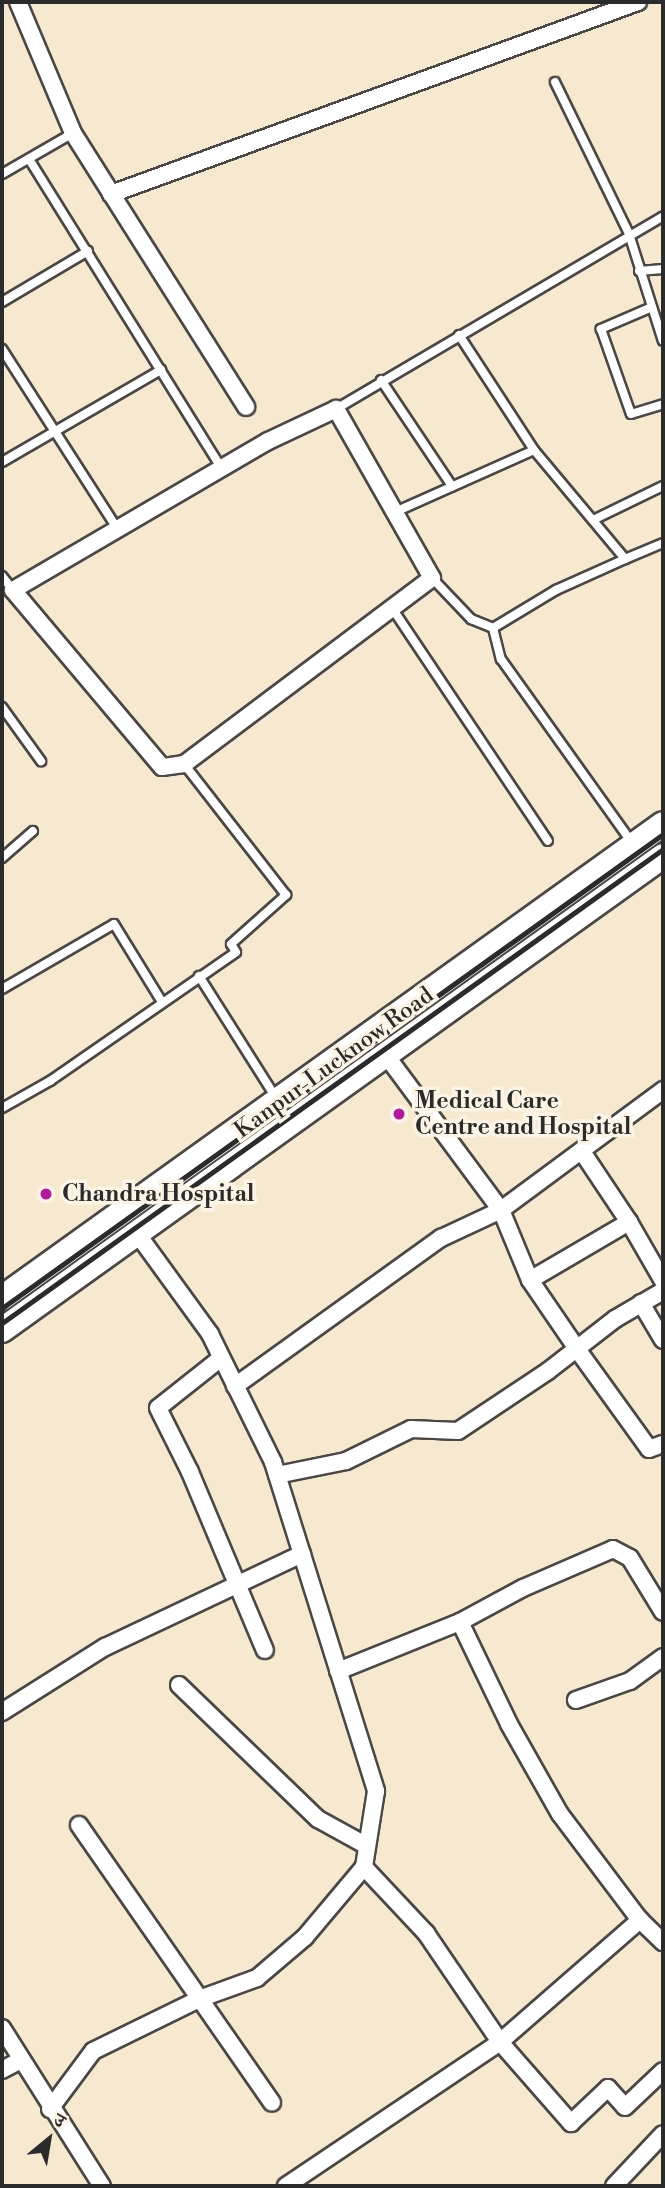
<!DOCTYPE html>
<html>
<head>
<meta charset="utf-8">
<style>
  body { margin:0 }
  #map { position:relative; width:665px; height:2188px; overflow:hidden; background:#f7e8d0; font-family:"Libre Bodoni","Noto Serif Devanagari",serif }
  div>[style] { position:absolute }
  .roads { filter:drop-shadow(2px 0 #4a4744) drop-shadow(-2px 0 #4a4744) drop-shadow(0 2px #4a4744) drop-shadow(0 -2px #4a4744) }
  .lane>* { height:8px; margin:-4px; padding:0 4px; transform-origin:4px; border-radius:4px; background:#fff }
  .street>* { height:16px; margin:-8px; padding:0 8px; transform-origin:8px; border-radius:8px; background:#fff }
  .primary>* { height:24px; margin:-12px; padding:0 12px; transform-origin:12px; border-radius:12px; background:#fff }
  .rail>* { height:5px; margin:-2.5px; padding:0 2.5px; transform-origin:2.5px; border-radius:2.5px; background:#2b2b2b }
  .dots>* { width:19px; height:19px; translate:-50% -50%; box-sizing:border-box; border:4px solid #fcf5e5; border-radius:50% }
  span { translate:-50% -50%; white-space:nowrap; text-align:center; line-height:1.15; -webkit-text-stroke:7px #fcf5e5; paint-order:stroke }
  .street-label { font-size:23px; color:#2b2b2b }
  .poi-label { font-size:23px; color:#2b2b2b; font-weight:700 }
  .left { translate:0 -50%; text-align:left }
  .frame { position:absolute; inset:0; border:4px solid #2b2b2b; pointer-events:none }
  .north { position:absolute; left:14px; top:2104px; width:70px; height:70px; -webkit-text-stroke:5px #fcf5e5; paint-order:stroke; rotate:30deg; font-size:19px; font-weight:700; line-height:28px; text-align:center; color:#2b2b2b }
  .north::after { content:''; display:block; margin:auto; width:24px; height:32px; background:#2b2b2b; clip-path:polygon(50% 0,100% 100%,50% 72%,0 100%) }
</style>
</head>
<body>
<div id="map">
  <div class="roads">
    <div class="lane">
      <i style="left:555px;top:82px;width:169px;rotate:64deg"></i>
      <i style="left:629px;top:234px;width:112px;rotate:72.4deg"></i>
      <i style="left:29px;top:159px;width:364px;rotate:58.1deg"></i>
      <i style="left:2px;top:174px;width:82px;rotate:-30deg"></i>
      <i style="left:639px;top:271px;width:24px;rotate:-5deg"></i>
      <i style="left:2px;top:302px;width:100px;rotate:-30.7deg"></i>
      <i style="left:652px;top:307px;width:56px;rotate:156.7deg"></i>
      <i style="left:601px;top:329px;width:90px;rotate:70.6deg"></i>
      <i style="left:631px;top:414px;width:34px;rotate:-17deg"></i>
      <i style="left:459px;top:335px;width:137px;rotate:56.9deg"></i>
      <i style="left:534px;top:450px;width:142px;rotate:50.1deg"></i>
      <i style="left:625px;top:559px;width:41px;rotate:-22.8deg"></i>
      <i style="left:2px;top:349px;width:213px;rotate:57.3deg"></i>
      <i style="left:381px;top:380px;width:128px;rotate:56.2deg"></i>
      <i style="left:336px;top:409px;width:380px;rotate:-30.5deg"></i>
      <i style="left:2px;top:462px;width:184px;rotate:-30.1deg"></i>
      <i style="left:395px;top:512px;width:152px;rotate:-24deg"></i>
      <i style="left:593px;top:520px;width:78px;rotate:-25.9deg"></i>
      <i style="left:2px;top:576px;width:18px;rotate:52deg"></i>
      <i style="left:432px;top:578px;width:57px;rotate:46.4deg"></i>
      <i style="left:471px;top:619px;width:24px;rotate:22deg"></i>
      <i style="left:493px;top:628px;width:74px;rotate:-31.1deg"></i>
      <i style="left:556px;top:590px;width:76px;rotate:-24.2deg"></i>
      <i style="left:392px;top:608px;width:280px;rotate:56.2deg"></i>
      <i style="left:493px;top:628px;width:32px;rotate:76deg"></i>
      <i style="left:501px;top:659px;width:227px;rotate:54.5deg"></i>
      <i style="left:2px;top:707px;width:67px;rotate:54.2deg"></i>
      <i style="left:2px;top:858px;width:41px;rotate:-41.1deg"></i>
      <i style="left:199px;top:976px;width:144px;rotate:57.7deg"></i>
      <i style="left:2px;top:989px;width:129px;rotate:-30.1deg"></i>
      <i style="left:114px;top:924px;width:92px;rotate:58.4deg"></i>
      <i style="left:2px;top:1108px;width:55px;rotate:-29.4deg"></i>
      <i style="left:50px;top:1081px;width:226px;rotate:-34.7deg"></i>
      <i style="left:236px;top:952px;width:9px;rotate:-122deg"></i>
      <i style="left:231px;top:944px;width:74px;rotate:-41.7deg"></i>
      <i style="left:286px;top:895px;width:166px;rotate:-127.9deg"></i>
    </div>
    <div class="street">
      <i style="left:18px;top:2px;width:142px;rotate:67.2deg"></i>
      <i style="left:73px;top:133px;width:324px;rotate:57.7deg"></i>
      <i style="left:111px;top:194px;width:561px;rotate:-20.02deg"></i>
      <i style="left:336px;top:409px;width:194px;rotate:60.4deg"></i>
      <i style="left:432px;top:578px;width:310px;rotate:143.1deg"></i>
      <i style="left:184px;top:764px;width:22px;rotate:172deg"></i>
      <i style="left:162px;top:767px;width:231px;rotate:-130.1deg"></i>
      <i style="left:13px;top:590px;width:295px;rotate:-30.3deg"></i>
      <i style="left:268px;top:441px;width:75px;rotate:-25.2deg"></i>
      <i style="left:385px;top:1054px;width:194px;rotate:53.4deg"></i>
      <i style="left:501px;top:1210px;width:76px;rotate:67.5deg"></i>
      <i style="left:530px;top:1280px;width:83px;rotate:55.7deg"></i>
      <i style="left:577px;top:1349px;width:123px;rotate:54.2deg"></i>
      <i style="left:649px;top:1449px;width:15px;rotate:-20deg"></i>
      <i style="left:629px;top:1222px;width:68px;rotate:60deg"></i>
      <i style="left:136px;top:1232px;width:126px;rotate:54deg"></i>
      <i style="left:210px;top:1334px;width:143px;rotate:63.8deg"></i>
      <i style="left:273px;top:1462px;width:345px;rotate:72.6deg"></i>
      <i style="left:376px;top:1791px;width:77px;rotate:99deg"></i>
      <i style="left:364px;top:1867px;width:91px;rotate:46.8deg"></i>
      <i style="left:426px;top:1933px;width:132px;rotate:55.8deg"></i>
      <i style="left:500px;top:2042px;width:108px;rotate:48.8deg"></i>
      <i style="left:571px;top:2123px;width:51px;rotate:-43.4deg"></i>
      <i style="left:608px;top:2088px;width:25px;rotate:48deg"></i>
      <i style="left:625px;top:2107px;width:52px;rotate:-43.5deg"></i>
      <i style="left:530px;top:1280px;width:115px;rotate:-30.4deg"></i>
      <i style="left:629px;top:1222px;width:83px;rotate:-123.7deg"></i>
      <i style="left:641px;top:1303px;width:43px;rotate:59.3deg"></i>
      <i style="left:221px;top:1358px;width:80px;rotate:141.6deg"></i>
      <i style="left:158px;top:1408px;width:72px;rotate:63.4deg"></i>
      <i style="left:190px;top:1472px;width:193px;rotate:67.2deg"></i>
      <i style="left:235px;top:1386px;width:254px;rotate:-35.7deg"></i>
      <i style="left:441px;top:1238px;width:66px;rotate:-25deg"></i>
      <i style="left:501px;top:1210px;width:202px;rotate:-36.5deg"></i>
      <i style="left:277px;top:1475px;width:70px;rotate:-11.5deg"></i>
      <i style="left:346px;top:1461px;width:72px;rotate:-26.2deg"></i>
      <i style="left:411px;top:1429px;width:47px;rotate:2.4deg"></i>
      <i style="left:458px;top:1431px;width:108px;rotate:-33.7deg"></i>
      <i style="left:548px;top:1371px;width:85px;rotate:-37.8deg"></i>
      <i style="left:615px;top:1319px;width:56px;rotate:-30.3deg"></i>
      <i style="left:460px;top:1622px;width:113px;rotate:64.3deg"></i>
      <i style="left:509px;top:1724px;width:103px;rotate:60.5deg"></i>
      <i style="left:560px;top:1814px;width:133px;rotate:53deg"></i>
      <i style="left:640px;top:1920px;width:32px;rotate:44deg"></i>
      <i style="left:338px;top:1671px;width:131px;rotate:-21.9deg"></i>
      <i style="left:460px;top:1622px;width:72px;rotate:-28.4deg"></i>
      <i style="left:523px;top:1588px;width:98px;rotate:-23.4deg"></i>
      <i style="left:613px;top:1549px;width:19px;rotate:28deg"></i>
      <i style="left:630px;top:1558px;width:63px;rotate:58.6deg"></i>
      <i style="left:179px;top:1685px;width:193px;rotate:44deg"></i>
      <i style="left:318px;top:1819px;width:56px;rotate:28.9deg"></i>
      <i style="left:576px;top:1700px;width:57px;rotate:-19.4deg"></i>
      <i style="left:630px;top:1681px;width:41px;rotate:-36deg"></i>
      <i style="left:2px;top:1712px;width:122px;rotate:-32.3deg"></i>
      <i style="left:105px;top:1647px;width:218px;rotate:-25.3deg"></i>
      <i style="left:79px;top:1825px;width:338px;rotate:55.2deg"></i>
      <i style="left:2px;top:2028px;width:187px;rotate:57.7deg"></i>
      <i style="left:2px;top:2070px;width:21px;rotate:-28deg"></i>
      <i style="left:50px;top:2109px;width:72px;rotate:-53.4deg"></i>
      <i style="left:93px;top:2051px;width:118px;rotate:-26.1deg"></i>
      <i style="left:199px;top:1999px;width:62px;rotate:-19.9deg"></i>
      <i style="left:257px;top:1978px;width:63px;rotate:-40.5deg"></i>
      <i style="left:305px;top:1937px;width:92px;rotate:-49.9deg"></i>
      <i style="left:286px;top:2186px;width:258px;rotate:-33.9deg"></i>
      <i style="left:500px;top:2042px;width:186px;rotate:-41.1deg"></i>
      <i style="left:614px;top:2186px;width:71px;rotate:-46.7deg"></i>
    </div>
    <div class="primary">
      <i style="left:2px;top:1298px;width:813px;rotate:-35.64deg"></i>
      <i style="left:2px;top:1330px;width:813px;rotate:-35.64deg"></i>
    </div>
  </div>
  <div class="rail">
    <i style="left:2px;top:1308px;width:813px;rotate:-35.64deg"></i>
    <i style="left:2px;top:1323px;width:813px;rotate:-35.64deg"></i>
  </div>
  <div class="dots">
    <i style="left:399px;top:1114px;background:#b5179e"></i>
    <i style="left:46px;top:1194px;background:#b5179e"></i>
  </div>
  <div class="street-label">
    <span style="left:334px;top:1063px;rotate:-36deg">Kanpur-Lucknow Road</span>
  </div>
  <div class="poi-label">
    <span class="left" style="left:415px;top:1114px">Medical Care<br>Centre and Hospital</span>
    <span class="left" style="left:62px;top:1194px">Chandra Hospital</span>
  </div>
  <div class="frame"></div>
  <div class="north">उ</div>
</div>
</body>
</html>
